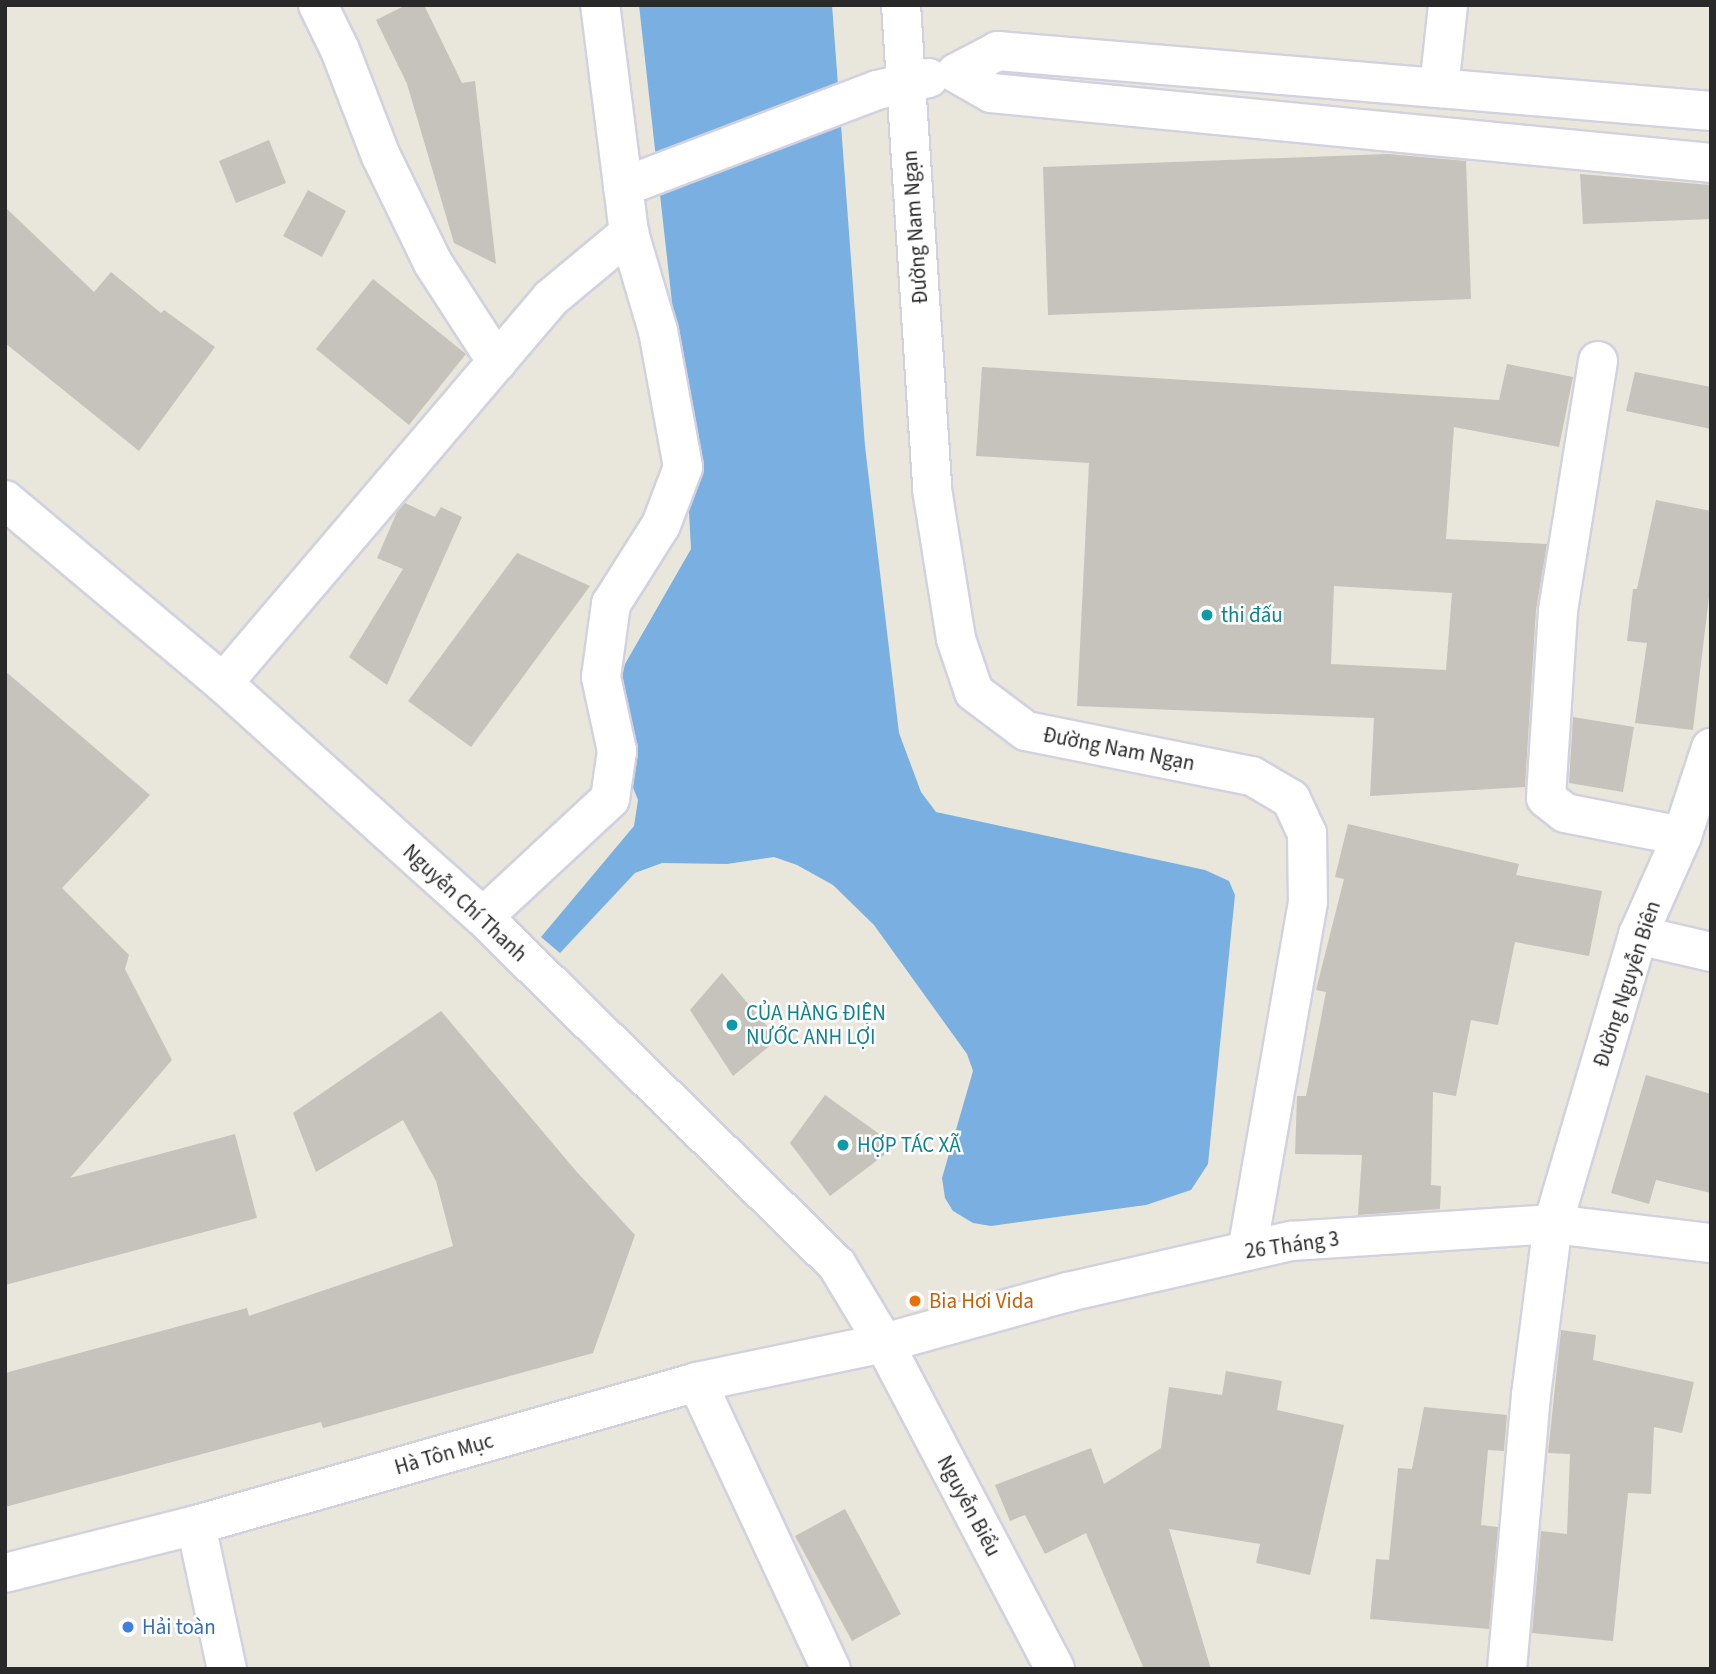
<!DOCTYPE html>
<html>
<head>
<meta charset="utf-8">
<style>
  body { margin:0 }
  #map { position:relative; width:1716px; height:1674px; overflow:hidden; background:#e9e7dc; font-family:"Source Sans 3",sans-serif }
  div>[style] { position:absolute }
  .water>* { inset:0; background:#7aafe1 }
  .building>* { inset:0; background:#c5c3bb }
  .roads { filter:drop-shadow(2px 0 #d2d1e0) drop-shadow(-2px 0 #d2d1e0) drop-shadow(0 2px #d2d1e0) drop-shadow(0 -2px #d2d1e0) }
  .minor>* { height:38px; margin:-19px; padding:0 19px; transform-origin:19px; border-radius:19px; background:#fff }
  .dots>* { width:19px; height:19px; translate:-50% -50%; box-sizing:border-box; border:4px solid #fff; border-radius:50% }
  span { translate:-50% -50%; white-space:nowrap; text-align:center; line-height:1.15; -webkit-text-stroke:5px #fff; paint-order:stroke }
  .street-label { font-size:21px; color:#292929 }
  .culture-label { font-size:21px; color:#0d838f }
  .left { translate:0 -50%; text-align:left }
  .food-label { font-size:21px; color:#c56008 }
  .shop-label { font-size:21px; color:#366cbe }
  .frame { position:absolute; inset:0; border:7px solid #292929; pointer-events:none }
</style>
</head>
<body>
<div id="map">
  <div class="water">
    <i style="clip-path:polygon(639px 5px,832px 5px,865px 446px,899px 733px,921px 792px,936px 812px,1205px 870px,1229px 881px,1235px 895px,1208px 1164px,1191px 1190px,1146px 1205px,991px 1226px,973px 1223px,953px 1211px,945px 1198px,942px 1178px,973px 1071px,967px 1054px,874px 925px,833px 885px,797px 865px,774px 857px,727px 864px,662px 863px,635px 873px,560px 953px,541px 937px,634px 826px,638px 800px,620px 755px,612px 721px,625px 664px,691px 549px,683px 402px)"></i>
  </div>
  <div class="building">
    <i style="clip-path:polygon(406px 5px,424px 5px,462px 83px,475px 81px,496px 264px,454px 243px,407px 84px,376px 20px)"></i>
    <i style="clip-path:polygon(269px 140px,286px 183px,236px 203px,219px 161px)"></i>
    <i style="clip-path:polygon(1388px 154px,1466px 161px,1471px 299px,1048px 315px,1043px 167px)"></i>
    <i style="clip-path:polygon(1580px 174px,1711px 185px,1711px 219px,1583px 224px)"></i>
    <i style="clip-path:polygon(308px 190px,346px 211px,322px 257px,283px 236px)"></i>
    <i style="clip-path:polygon(5px 207px,94px 292px,111px 272px,161px 313px,164px 310px,215px 347px,139px 451px,5px 343px)"></i>
    <i style="clip-path:polygon(373px 279px,466px 354px,409px 425px,316px 349px)"></i>
    <i style="clip-path:polygon(evenodd,1507px 364px,1573px 377px,1559px 447px,1454px 427px,1446px 539px,1547px 544px,1536px 610px,1525px 787px,1370px 796px,1374px 718px,1077px 706px,1089px 463px,976px 456px,982px 367px,1499px 400px,1507px 364px,1334px 586px,1452px 593px,1446px 670px,1331px 664px,1334px 586px)"></i>
    <i style="clip-path:polygon(1635px 372px,1711px 387px,1711px 429px,1626px 411px)"></i>
    <i style="clip-path:polygon(1656px 500px,1711px 511px,1711px 580px,1693px 730px,1635px 723px,1647px 643px,1627px 641px,1633px 589px,1637px 589px)"></i>
    <i style="clip-path:polygon(405px 503px,435px 517px,441px 507px,462px 517px,387px 685px,349px 657px,403px 569px,377px 558px,397px 512px)"></i>
    <i style="clip-path:polygon(517px 553px,590px 586px,471px 747px,408px 701px)"></i>
    <i style="clip-path:polygon(5px 671px,150px 795px,62px 888px,129px 955px,125px 969px,172px 1060px,70px 1178px,235px 1134px,257px 1218px,5px 1285px)"></i>
    <i style="clip-path:polygon(1573px 717px,1634px 727px,1623px 792px,1569px 783px)"></i>
    <i style="clip-path:polygon(1348px 824px,1519px 864px,1516px 875px,1602px 891px,1589px 956px,1515px 942px,1498px 1025px,1471px 1020px,1456px 1096px,1433px 1092px,1431px 1185px,1441px 1186px,1440px 1209px,1358px 1215px,1362px 1155px,1295px 1154px,1297px 1096px,1306px 1096px,1326px 992px,1316px 990px,1344px 879px,1335px 877px)"></i>
    <i style="clip-path:polygon(722px 973px,778px 1039px,733px 1076px,690px 1010px)"></i>
    <i style="clip-path:polygon(441px 1011px,576px 1171px,635px 1235px,593px 1353px,323px 1428px,321px 1422px,5px 1507px,5px 1373px,247px 1308px,249px 1316px,453px 1246px,436px 1181px,403px 1120px,316px 1172px,293px 1113px)"></i>
    <i style="clip-path:polygon(1646px 1075px,1711px 1094px,1711px 1193px,1656px 1180px,1649px 1204px,1611px 1193px)"></i>
    <i style="clip-path:polygon(825px 1095px,896px 1146px,830px 1196px,790px 1143px)"></i>
    <i style="clip-path:polygon(1561px 1330px,1596px 1335px,1593px 1360px,1694px 1382px,1682px 1433px,1654px 1427px,1651px 1494px,1628px 1493px,1613px 1641px,1532px 1633px,1541px 1531px,1567px 1534px,1570px 1454px,1548px 1453px)"></i>
    <i style="clip-path:polygon(1226px 1371px,1282px 1381px,1277px 1410px,1344px 1425px,1310px 1575px,1256px 1563px,1260px 1544px,1169px 1529px,1211px 1669px,1144px 1669px,1086px 1533px,1045px 1554px,1025px 1515px,1010px 1521px,995px 1485px,1091px 1448px,1104px 1484px,1161px 1448px,1169px 1387px,1222px 1395px)"></i>
    <i style="clip-path:polygon(1424px 1407px,1507px 1415px,1504px 1451px,1488px 1450px,1481px 1525px,1498px 1527px,1489px 1629px,1370px 1619px,1376px 1559px,1389px 1560px,1398px 1468px,1412px 1469px)"></i>
    <i style="clip-path:polygon(845px 1509px,901px 1614px,852px 1641px,795px 1536px)"></i>
  </div>
  <div class="roads">
    <div class="minor">
      <i style="left:318px;top:5px;width:50px;rotate:63.9deg"></i>
      <i style="left:340px;top:50px;width:114px;rotate:68.9deg"></i>
      <i style="left:381px;top:156px;width:119px;rotate:64.1deg"></i>
      <i style="left:433px;top:263px;width:118px;rotate:57.1deg"></i>
      <i style="left:901px;top:5px;width:485px;rotate:86.3deg"></i>
      <i style="left:932px;top:489px;width:152px;rotate:80.9deg"></i>
      <i style="left:956px;top:639px;width:56px;rotate:71.2deg"></i>
      <i style="left:974px;top:692px;width:65px;rotate:36.9deg"></i>
      <i style="left:1026px;top:731px;width:230px;rotate:11.3deg"></i>
      <i style="left:1252px;top:776px;width:45px;rotate:30.5deg"></i>
      <i style="left:1291px;top:799px;width:38px;rotate:65deg"></i>
      <i style="left:1307px;top:833px;width:69px;rotate:89.2deg"></i>
      <i style="left:1308px;top:902px;width:353px;rotate:99.9deg"></i>
      <i style="left:1439px;top:88px;width:83px;rotate:-83.8deg"></i>
      <i style="left:1711px;top:111px;width:716px;rotate:-175.19deg"></i>
      <i style="left:998px;top:51px;width:47px;rotate:152.4deg"></i>
      <i style="left:956px;top:73px;width:40px;rotate:29.7deg"></i>
      <i style="left:991px;top:93px;width:723px;rotate:5.55deg"></i>
      <i style="left:623px;top:187px;width:272px;rotate:-20.9deg"></i>
      <i style="left:877px;top:90px;width:53px;rotate:-13deg"></i>
      <i style="left:1598px;top:361px;width:253px;rotate:99.1deg"></i>
      <i style="left:1558px;top:611px;width:187px;rotate:93.7deg"></i>
      <i style="left:1546px;top:798px;width:24px;rotate:38deg"></i>
      <i style="left:1565px;top:813px;width:119px;rotate:11.1deg"></i>
      <i style="left:5px;top:500px;width:285px;rotate:40deg"></i>
      <i style="left:223px;top:683px;width:350px;rotate:42deg"></i>
      <i style="left:483px;top:917px;width:496px;rotate:44.5deg"></i>
      <i style="left:837px;top:1265px;width:91px;rotate:58.9deg"></i>
      <i style="left:884px;top:1343px;width:368px;rotate:62.3deg"></i>
      <i style="left:223px;top:683px;width:506px;rotate:-49.57deg"></i>
      <i style="left:551px;top:298px;width:102px;rotate:-39.8deg"></i>
      <i style="left:483px;top:917px;width:173px;rotate:-42.9deg"></i>
      <i style="left:610px;top:799px;width:49px;rotate:-81.7deg"></i>
      <i style="left:617px;top:751px;width:76px;rotate:-102.2deg"></i>
      <i style="left:601px;top:677px;width:74px;rotate:-82.2deg"></i>
      <i style="left:611px;top:604px;width:93px;rotate:-57.7deg"></i>
      <i style="left:661px;top:525px;width:62px;rotate:-69.2deg"></i>
      <i style="left:683px;top:467px;width:138px;rotate:-100.4deg"></i>
      <i style="left:658px;top:331px;width:102px;rotate:-106.5deg"></i>
      <i style="left:629px;top:233px;width:230px;rotate:-97.2deg"></i>
      <i style="left:1638px;top:935px;width:75px;rotate:13.1deg"></i>
      <i style="left:697px;top:1382px;width:317px;rotate:65deg"></i>
      <i style="left:196px;top:1525px;width:147px;rotate:77.9deg"></i>
      <i style="left:5px;top:1573px;width:197px;rotate:-14.1deg"></i>
      <i style="left:196px;top:1525px;width:521px;rotate:-15.93deg"></i>
      <i style="left:697px;top:1382px;width:191px;rotate:-11.8deg"></i>
      <i style="left:884px;top:1343px;width:191px;rotate:-15.5deg"></i>
      <i style="left:1068px;top:1292px;width:229px;rotate:-12.9deg"></i>
      <i style="left:1291px;top:1241px;width:263px;rotate:-3.7deg"></i>
      <i style="left:1553px;top:1224px;width:159px;rotate:6.9deg"></i>
      <i style="left:1507px;top:1669px;width:275px;rotate:-85deg"></i>
      <i style="left:1531px;top:1395px;width:172px;rotate:-82.7deg"></i>
      <i style="left:1553px;top:1224px;width:301px;rotate:-73.6deg"></i>
      <i style="left:1638px;top:935px;width:108px;rotate:-66deg"></i>
      <i style="left:1682px;top:836px;width:93px;rotate:-71.8deg"></i>
    </div>
  </div>
  <div class="dots">
    <i style="left:1207px;top:615px;background:#0f9aa8"></i>
    <i style="left:732px;top:1025px;background:#0f9aa8"></i>
    <i style="left:843px;top:1145px;background:#0f9aa8"></i>
    <i style="left:915px;top:1301px;background:#e8710a"></i>
    <i style="left:128px;top:1627px;background:#3f7fe0"></i>
  </div>
  <div class="street-label">
    <span style="left:915px;top:227px;rotate:-94deg">Đường Nam Ngạn</span>
    <span style="left:1119px;top:749px;rotate:11deg">Đường Nam Ngạn</span>
    <span style="left:465px;top:903px;rotate:43deg">Nguyễn Chí Thanh</span>
    <span style="left:1627px;top:984px;rotate:-72deg">Đường Nguyễn Biên</span>
    <span style="left:1292px;top:1245px;rotate:-8deg">26 Tháng 3</span>
    <span style="left:444px;top:1454px;rotate:-16deg">Hà Tôn Mục</span>
    <span style="left:969px;top:1506px;rotate:62deg">Nguyễn Biểu</span>
  </div>
  <div class="culture-label">
    <span class="left" style="left:1221px;top:615px">thi đấu</span>
    <span class="left" style="left:746px;top:1025px">CỦA HÀNG ĐIỆN<br>NƯỚC ANH LỢI</span>
    <span class="left" style="left:857px;top:1145px">HỢP TÁC XÃ</span>
  </div>
  <div class="food-label">
    <span class="left" style="left:929px;top:1301px">Bia Hơi Vida</span>
  </div>
  <div class="shop-label">
    <span class="left" style="left:142px;top:1627px">Hải toàn</span>
  </div>
  <div class="frame"></div>
</div>
</body>
</html>
